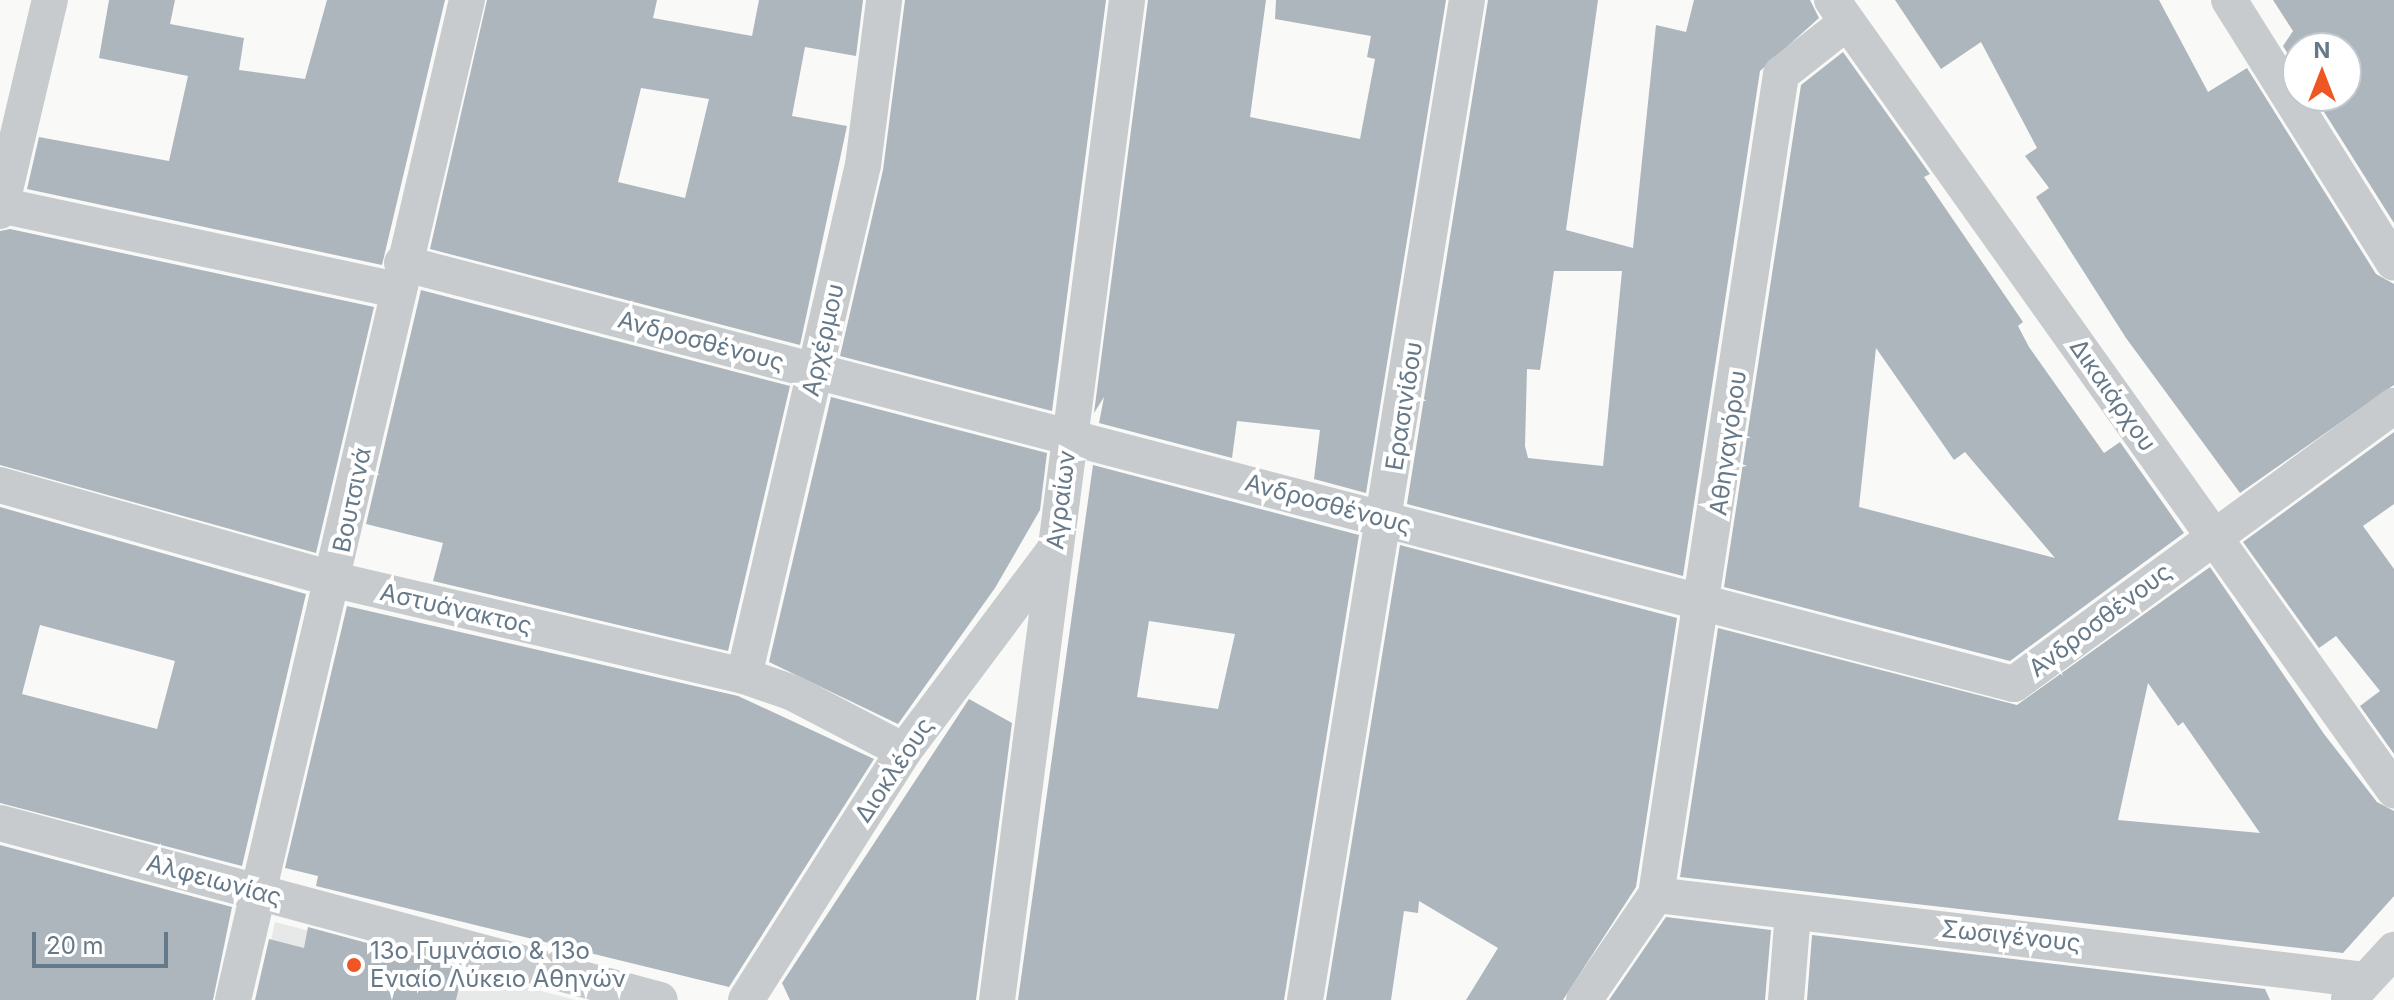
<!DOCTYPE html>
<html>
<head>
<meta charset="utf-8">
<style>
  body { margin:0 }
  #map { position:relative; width:2394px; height:1000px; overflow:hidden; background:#f9f9f7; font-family:Inter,sans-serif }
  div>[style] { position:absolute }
  .built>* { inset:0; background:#e7e8e8 }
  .building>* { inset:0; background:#adb6bc }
  .minor>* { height:36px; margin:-18px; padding:0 18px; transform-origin:18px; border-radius:18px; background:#c7cbce }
  .dots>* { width:22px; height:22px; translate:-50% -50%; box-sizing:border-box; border:4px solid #fff; border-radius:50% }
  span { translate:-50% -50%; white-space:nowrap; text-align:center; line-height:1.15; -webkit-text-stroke:8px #fff; paint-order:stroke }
  .street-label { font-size:24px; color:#667989 }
  .poi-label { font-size:24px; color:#667989 }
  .left { translate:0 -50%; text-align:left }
  .north { position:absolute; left:2282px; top:32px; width:80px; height:80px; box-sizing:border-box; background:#fff; border:2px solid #c2c9d0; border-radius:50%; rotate:0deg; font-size:22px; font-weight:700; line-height:32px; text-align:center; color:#667989 }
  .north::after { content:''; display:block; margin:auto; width:28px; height:36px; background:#ee5622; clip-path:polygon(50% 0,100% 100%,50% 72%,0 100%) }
  .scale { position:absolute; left:32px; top:932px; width:136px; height:36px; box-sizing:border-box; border:4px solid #667989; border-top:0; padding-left:10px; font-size:24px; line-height:28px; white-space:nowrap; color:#667989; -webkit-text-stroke:6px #fff; paint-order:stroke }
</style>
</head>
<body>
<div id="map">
  <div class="built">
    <i style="clip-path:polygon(275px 922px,576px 1000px,258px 1000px)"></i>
  </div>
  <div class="building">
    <i style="clip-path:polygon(109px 0,175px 0,170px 24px,244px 38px,239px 70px,305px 79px,327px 0,445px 0,382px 265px,27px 189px,39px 137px,169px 161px,188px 76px,99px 58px)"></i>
    <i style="clip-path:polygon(evenodd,487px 0,657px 0,653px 18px,752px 36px,759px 0,863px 0,856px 56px,805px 47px,792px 116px,847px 126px,800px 345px,430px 249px,487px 0,641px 88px,709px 99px,685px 198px,618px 182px,641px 88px)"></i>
    <i style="clip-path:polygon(905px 0,1106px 0,1052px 411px,840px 356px,883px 170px)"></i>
    <i style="clip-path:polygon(1148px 0,1266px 0,1250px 117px,1360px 139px,1375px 59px,1367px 57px,1371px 36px,1275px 19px,1276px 0,1446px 0,1366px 493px,1314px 479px,1320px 430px,1237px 421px,1232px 458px,1099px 423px,1104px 397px,1094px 413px)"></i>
    <i style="clip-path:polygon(evenodd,1488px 0,1598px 0,1566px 230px,1633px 248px,1656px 25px,1686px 32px,1694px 0,1810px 0,1819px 18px,1760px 71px,1683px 576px,1407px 504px,1488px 0,1554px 271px,1622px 271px,1603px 466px,1528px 458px,1525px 446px,1527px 369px,1540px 370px,1554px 271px)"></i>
    <i style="clip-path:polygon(1895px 0,2159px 0,2208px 92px,2247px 68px,2376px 274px,2394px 284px,2394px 385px,2240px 493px,2126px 338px,2036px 197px,2049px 188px,2025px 156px,2037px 148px,1981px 42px,1941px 69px)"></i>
    <i style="clip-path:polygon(2273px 0,2394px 0,2394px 223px,2314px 96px,2346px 96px,2346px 48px,2298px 48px,2298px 70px,2283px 46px,2293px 31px)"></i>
    <i style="clip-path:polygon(evenodd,1843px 52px,1930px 174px,1924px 177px,2023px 322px,2018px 326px,2029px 347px,2104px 453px,2120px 442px,2184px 533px,2010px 661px,1724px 587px,1801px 85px,1843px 52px,1876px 348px,1954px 460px,1965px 452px,2055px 558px,1859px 507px,1876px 348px)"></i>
    <i style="clip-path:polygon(10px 229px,374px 307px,316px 553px,0 465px,0 231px)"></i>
    <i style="clip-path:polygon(421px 290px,790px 386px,728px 651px,433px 581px,443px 543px,366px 524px)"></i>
    <i style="clip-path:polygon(831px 397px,1047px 453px,1040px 510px,995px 588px,898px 724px,769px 662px)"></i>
    <i style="clip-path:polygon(2394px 432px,2394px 504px,2363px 526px,2394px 569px,2394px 754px,2360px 706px,2380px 691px,2336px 636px,2319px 648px,2243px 542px)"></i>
    <i style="clip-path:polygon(evenodd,1093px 465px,1359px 535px,1284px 1000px,1018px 1000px,1093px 465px,1149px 621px,1235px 634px,1218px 709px,1137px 697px,1149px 621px)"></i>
    <i style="clip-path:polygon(evenodd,0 507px,306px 594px,242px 866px,0 803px,0 507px,40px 625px,175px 661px,157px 729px,22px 694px,40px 625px)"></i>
    <i style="clip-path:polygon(1400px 545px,1677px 618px,1636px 887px,1563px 1000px,1466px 1000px,1498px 948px,1419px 901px,1418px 913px,1404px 911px,1391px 1000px,1326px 1000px)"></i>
    <i style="clip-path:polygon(evenodd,2210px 567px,2324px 734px,2377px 802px,2394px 811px,2394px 896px,2343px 953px,1680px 877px,1718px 628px,2017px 705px,2210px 567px,2148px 683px,2178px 726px,2183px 722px,2260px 833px,2118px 820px,2148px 683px)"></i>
    <i style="clip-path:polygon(347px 606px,738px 696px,874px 759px,729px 987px,316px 886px,318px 876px,285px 868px)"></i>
    <i style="clip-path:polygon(969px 699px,1012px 723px,976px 1000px,790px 1000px,782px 983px)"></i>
    <i style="clip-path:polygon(0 845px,232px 907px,213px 1000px,0 1000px)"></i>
    <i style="clip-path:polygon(1666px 917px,1771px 930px,1765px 1000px,1609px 1000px)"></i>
    <i style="clip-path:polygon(308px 927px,463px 969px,456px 1000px,255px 1000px,269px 939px,304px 948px)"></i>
    <i style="clip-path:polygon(1812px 935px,2265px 989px,2270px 1000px,1807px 1000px)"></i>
  </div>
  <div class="minor">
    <i style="left:1832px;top:0;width:970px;rotate:54.57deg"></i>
    <i style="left:2229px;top:0;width:310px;rotate:57.9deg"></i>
    <i style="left:0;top:205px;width:405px;rotate:12.1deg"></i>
    <i style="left:0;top:211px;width:217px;rotate:-76.7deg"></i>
    <i style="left:402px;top:263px;width:1666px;rotate:14.64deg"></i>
    <i style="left:2014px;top:684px;width:471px;rotate:-36.2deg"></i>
    <i style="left:0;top:485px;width:348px;rotate:15.8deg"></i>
    <i style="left:335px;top:580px;width:420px;rotate:13.2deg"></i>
    <i style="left:744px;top:676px;width:52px;rotate:19.1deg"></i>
    <i style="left:793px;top:693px;width:125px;rotate:27.6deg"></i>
    <i style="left:744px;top:676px;width:525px;rotate:-76.89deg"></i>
    <i style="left:863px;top:165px;width:166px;rotate:-82.7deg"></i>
    <i style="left:0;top:823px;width:683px;rotate:15.01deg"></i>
    <i style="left:1656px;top:895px;width:715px;rotate:6.83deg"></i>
    <i style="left:2349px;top:999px;width:67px;rotate:-47.4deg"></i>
    <i style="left:233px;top:1000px;width:1027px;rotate:-76.83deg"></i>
    <i style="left:746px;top:1000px;width:295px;rotate:-57.6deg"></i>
    <i style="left:904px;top:751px;width:247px;rotate:-53.2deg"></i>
    <i style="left:997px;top:1000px;width:1008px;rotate:-82.59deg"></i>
    <i style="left:1305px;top:1000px;width:1013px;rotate:-80.8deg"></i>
    <i style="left:1584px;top:1000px;width:127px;rotate:-55.6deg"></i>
    <i style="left:1656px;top:895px;width:830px;rotate:-81.34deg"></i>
    <i style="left:1781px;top:74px;width:84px;rotate:-38.2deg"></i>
    <i style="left:1786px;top:1000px;width:87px;rotate:-85.4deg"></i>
  </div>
  <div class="dots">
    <i style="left:354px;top:965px;background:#ee5622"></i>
  </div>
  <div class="street-label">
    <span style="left:823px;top:340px;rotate:-77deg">Αρχέρμου</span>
    <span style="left:701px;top:341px;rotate:15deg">Ανδροσθένους</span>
    <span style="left:2113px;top:395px;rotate:55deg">Δικαιάρχου</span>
    <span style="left:1404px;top:406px;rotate:-81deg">Ερασινίδου</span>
    <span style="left:1728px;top:443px;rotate:-82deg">Αθηναγόρου</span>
    <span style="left:352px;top:500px;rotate:-78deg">Βουτσινά</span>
    <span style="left:1061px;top:500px;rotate:-83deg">Αγραίων</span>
    <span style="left:1328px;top:504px;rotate:15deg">Ανδροσθένους</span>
    <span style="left:456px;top:609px;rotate:13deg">Αστυάνακτος</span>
    <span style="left:2100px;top:620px;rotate:-37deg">Ανδροσθένους</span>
    <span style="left:894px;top:770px;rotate:-56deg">Διοκλέους</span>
    <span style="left:214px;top:880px;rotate:15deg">Αλφειωνίας</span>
    <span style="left:2011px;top:936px;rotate:6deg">Σωσιγένους</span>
  </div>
  <div class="poi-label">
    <span class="left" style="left:370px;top:965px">13ο Γυμνάσιο &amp; 13ο<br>Ενιαίο Λύκειο Αθηνών</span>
  </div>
  <div class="north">N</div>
  <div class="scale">20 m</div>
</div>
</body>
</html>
